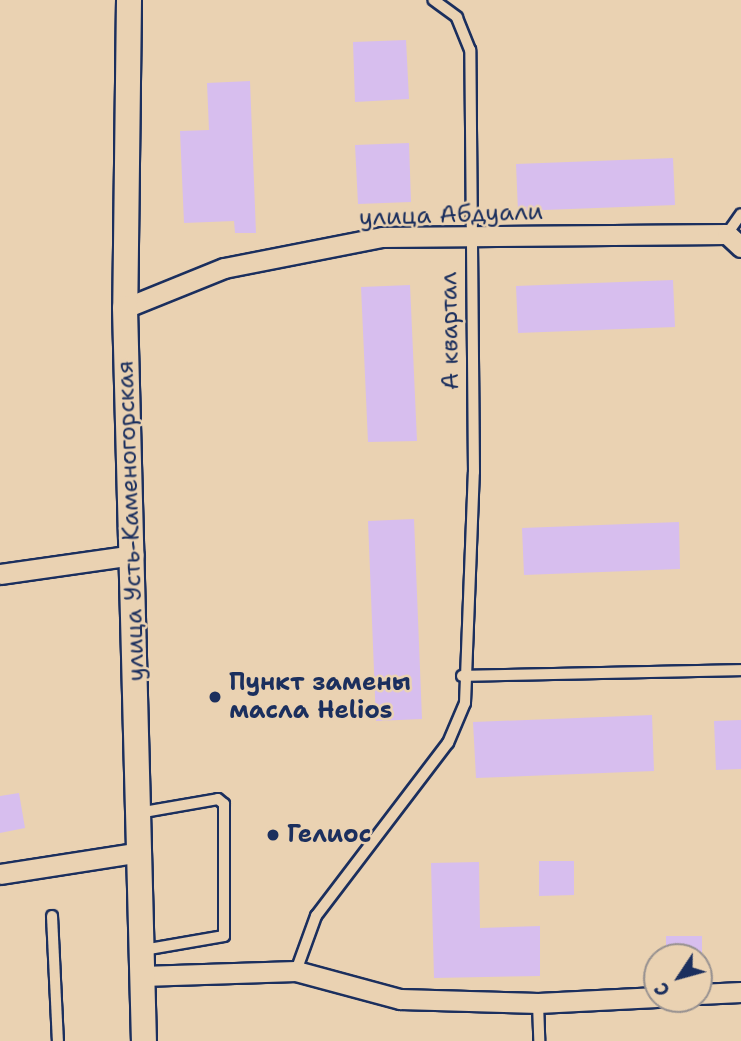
<!DOCTYPE html>
<html>
<head>
<meta charset="utf-8">
<style>
  body { margin:0 }
  #map { position:relative; width:741px; height:1041px; overflow:hidden; background:#ead2b2; font-family:"Shantell Sans",sans-serif }
  div>[style] { position:absolute }
  .building>* { inset:0; background:#d7beee }
  .roads { filter:drop-shadow(2px 0 #1b2f5e) drop-shadow(-2px 0 #1b2f5e) drop-shadow(0 2px #1b2f5e) drop-shadow(0 -2px #1b2f5e) }
  .service>* { height:10px; margin:-5px; padding:0 5px; transform-origin:5px; border-radius:5px; background:#ead2b2 }
  .minor>* { height:19px; margin:-9.5px; padding:0 9.5px; transform-origin:9.5px; border-radius:9.5px; background:#ead2b2 }
  .tertiary>* { height:24px; margin:-12px; padding:0 12px; transform-origin:12px; border-radius:12px; background:#ead2b2 }
  .dots>* { width:19px; height:19px; translate:-50% -50%; box-sizing:border-box; border:4px solid #ead2b2; border-radius:50% }
  span { translate:-50% -50%; white-space:nowrap; text-align:center; line-height:1.15; -webkit-text-stroke:5px #ead2b2; paint-order:stroke }
  .street-label { font-size:24px; color:#1b2f5e }
  .poi-label { font-size:24px; color:#1b2f5e; font-weight:700 }
  .left { translate:0 -50%; text-align:left }
  .north { position:absolute; left:643px; top:943px; width:70px; height:70px; box-sizing:border-box; background:#ead2b2; border:2px solid #979190; border-radius:50%; rotate:234deg; font-size:19px; font-weight:700; line-height:28px; text-align:center; color:#1b2f5e }
  .north::after { content:''; display:block; margin:auto; width:24px; height:32px; background:#1b2f5e; clip-path:polygon(50% 0,100% 100%,50% 72%,0 100%) }
</style>
</head>
<body>
<div id="map">
  <div class="building">
    <i style="clip-path:polygon(406px 40px,409px 99px,355px 102px,353px 42px)"></i>
    <i style="clip-path:polygon(250px 81px,256px 233px,235px 233px,234px 221px,184px 223px,180px 131px,209px 130px,207px 83px)"></i>
    <i style="clip-path:polygon(409px 143px,411px 202px,358px 204px,355px 145px)"></i>
    <i style="clip-path:polygon(673px 158px,675px 205px,518px 211px,516px 164px)"></i>
    <i style="clip-path:polygon(673px 280px,675px 327px,518px 333px,516px 286px)"></i>
    <i style="clip-path:polygon(410px 285px,417px 441px,368px 442px,361px 287px)"></i>
    <i style="clip-path:polygon(414px 519px,422px 719px,376px 721px,368px 521px)"></i>
    <i style="clip-path:polygon(679px 522px,680px 569px,524px 575px,522px 528px)"></i>
    <i style="clip-path:polygon(652px 715px,654px 771px,476px 778px,473px 722px)"></i>
    <i style="clip-path:polygon(741px 720px,741px 769px,716px 770px,714px 721px)"></i>
    <i style="clip-path:polygon(19px 793px,25px 828px,0 833px,0 796px)"></i>
    <i style="clip-path:polygon(539px 861px,574px 861px,574px 895px,539px 896px)"></i>
    <i style="clip-path:polygon(479px 862px,480px 928px,540px 926px,540px 976px,434px 978px,431px 863px)"></i>
    <i style="clip-path:polygon(666px 936px,702px 936px,702px 957px,666px 957px)"></i>
  </div>
  <div class="roads">
    <div class="service">
      <i style="left:727px;top:234px;width:24px;rotate:-55deg"></i>
      <i style="left:462px;top:676px;width:279px;rotate:-1.2deg"></i>
      <i style="left:138px;top:813px;width:81px;rotate:-9.9deg"></i>
      <i style="left:218px;top:799px;width:8px;rotate:40deg"></i>
      <i style="left:224px;top:804px;width:132px;rotate:90deg"></i>
      <i style="left:224px;top:936px;width:82px;rotate:170.2deg"></i>
      <i style="left:52px;top:916px;width:125px;rotate:87.3deg"></i>
      <i style="left:296px;top:971px;width:59px;rotate:-70deg"></i>
      <i style="left:316px;top:916px;width:218px;rotate:-52.7deg"></i>
      <i style="left:448px;top:743px;width:43px;rotate:-67deg"></i>
      <i style="left:465px;top:703px;width:231px;rotate:-87.8deg"></i>
      <i style="left:474px;top:472px;width:422px;rotate:-90.5deg"></i>
      <i style="left:470px;top:50px;width:35px;rotate:-112deg"></i>
      <i style="left:457px;top:17px;width:29px;rotate:-144deg"></i>
      <i style="left:538px;top:1003px;width:38px;rotate:88deg"></i>
    </div>
    <div class="minor">
      <i style="left:125px;top:308px;width:107px;rotate:-22deg"></i>
      <i style="left:224px;top:268px;width:161px;rotate:-11.1deg"></i>
      <i style="left:382px;top:237px;width:345px;rotate:-0.5deg"></i>
      <i style="left:727px;top:234px;width:19px;rotate:43deg"></i>
      <i style="left:0;top:574px;width:135px;rotate:-8.1deg"></i>
      <i style="left:0;top:874px;width:142px;rotate:-8.9deg"></i>
      <i style="left:142px;top:976px;width:154px;rotate:-1.9deg"></i>
      <i style="left:296px;top:971px;width:108px;rotate:15.1deg"></i>
      <i style="left:400px;top:999px;width:138px;rotate:1.7deg"></i>
      <i style="left:538px;top:1003px;width:119px;rotate:-2.9deg"></i>
      <i style="left:699px;top:994px;width:42px;rotate:-2.7deg"></i>
    </div>
    <div class="tertiary">
      <i style="left:129px;top:0;width:308px;rotate:90.7deg"></i>
      <i style="left:125px;top:308px;width:733px;rotate:88.52deg"></i>
    </div>
  </div>
  <div class="dots">
    <i style="left:215px;top:697px;background:#1b2f5e"></i>
    <i style="left:273px;top:835px;background:#1b2f5e"></i>
  </div>
  <div class="street-label">
    <span style="left:451px;top:215px;rotate:-2deg">улица Абдуали</span>
    <span style="left:450px;top:331px;rotate:-91deg">А квартал</span>
    <span style="left:131px;top:521px;rotate:-92deg">улица Усть-Каменогорская</span>
  </div>
  <div class="poi-label">
    <span class="left" style="left:229px;top:697px">Пункт замены<br>масла Helios</span>
    <span class="left" style="left:287px;top:835px">Гелиос</span>
  </div>
  <div class="north">С</div>
</div>
</body>
</html>
